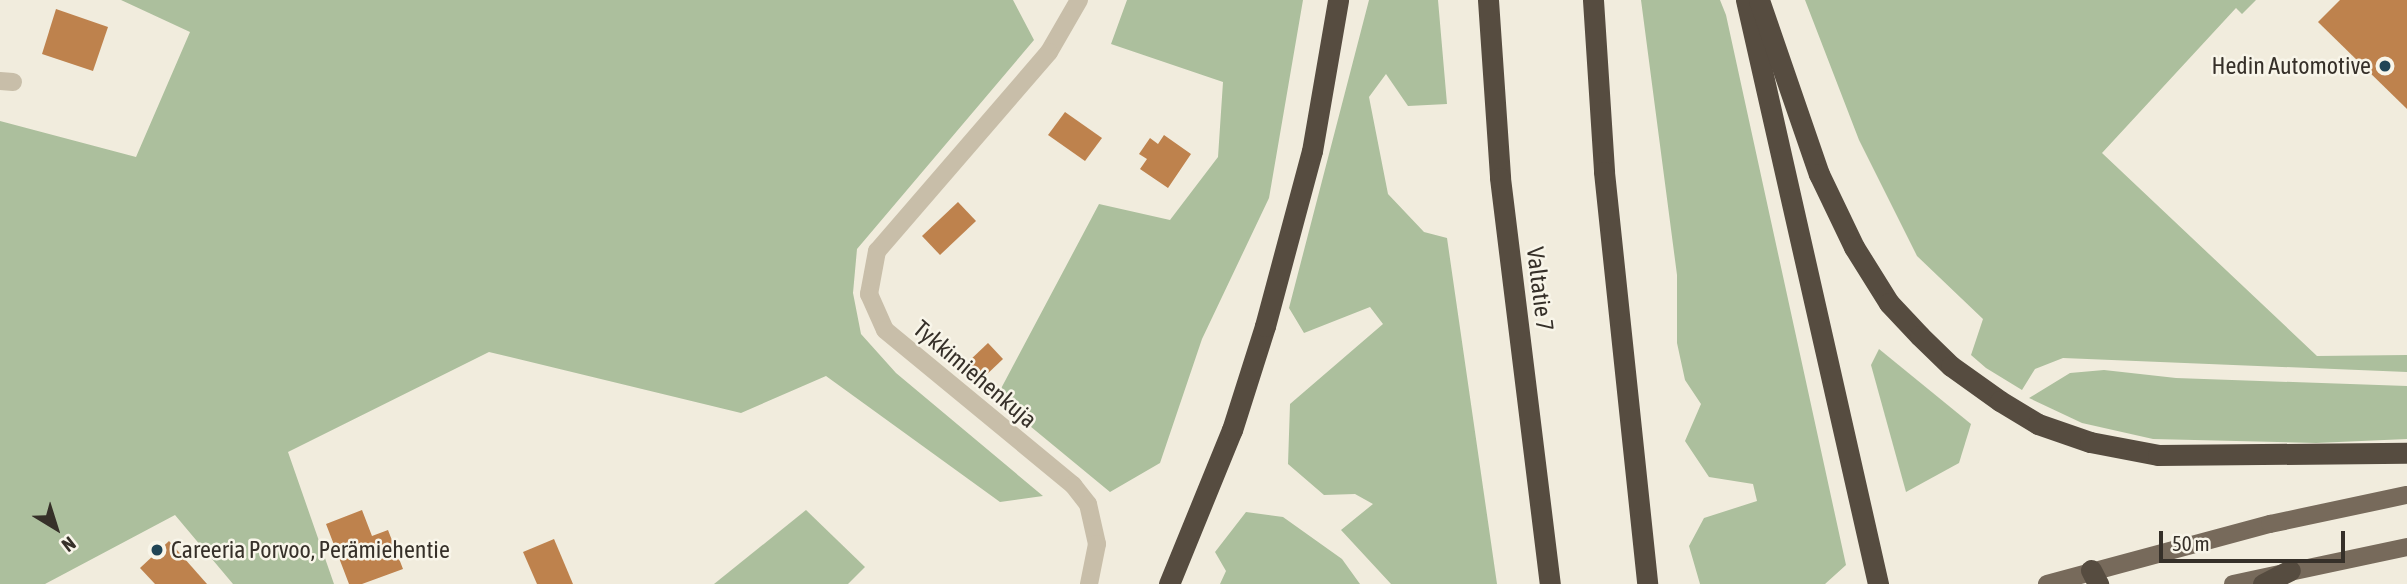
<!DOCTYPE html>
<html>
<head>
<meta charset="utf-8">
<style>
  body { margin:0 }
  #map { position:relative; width:2407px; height:584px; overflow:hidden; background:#f1ecdd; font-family:"Asap Condensed",sans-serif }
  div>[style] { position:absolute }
  .green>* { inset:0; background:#acbf9d }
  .building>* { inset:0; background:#be824d }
  .street>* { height:18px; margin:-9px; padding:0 9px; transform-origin:9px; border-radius:9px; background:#c8bea9 }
  .primary>* { height:18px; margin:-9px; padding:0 9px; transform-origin:9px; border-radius:9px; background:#776a5b }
  .highway>* { height:21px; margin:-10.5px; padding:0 10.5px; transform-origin:10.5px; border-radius:10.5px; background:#564c40 }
  .dots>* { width:19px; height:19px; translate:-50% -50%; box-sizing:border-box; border:4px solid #f8f5e9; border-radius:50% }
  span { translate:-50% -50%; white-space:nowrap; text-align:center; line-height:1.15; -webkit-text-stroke:5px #f8f5e9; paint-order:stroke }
  .poi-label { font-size:24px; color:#363029 }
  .right { translate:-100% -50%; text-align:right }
  .left { translate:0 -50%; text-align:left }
  .street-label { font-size:24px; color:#363029 }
  .north { position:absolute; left:21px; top:493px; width:70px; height:70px; -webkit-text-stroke:5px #f8f5e9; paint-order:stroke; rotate:142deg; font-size:19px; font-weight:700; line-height:28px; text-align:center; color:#363029 }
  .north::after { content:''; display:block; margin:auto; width:24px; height:32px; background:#363029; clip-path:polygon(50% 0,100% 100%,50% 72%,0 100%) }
  .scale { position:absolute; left:2159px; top:531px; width:186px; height:32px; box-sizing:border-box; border:4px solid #363029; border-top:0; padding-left:9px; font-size:21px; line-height:24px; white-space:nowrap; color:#363029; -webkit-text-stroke:5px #f8f5e9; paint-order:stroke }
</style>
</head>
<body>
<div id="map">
  <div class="green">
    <i style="clip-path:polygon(121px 0,1013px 0,1034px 40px,857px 249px,853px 293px,861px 334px,896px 373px,1043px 496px,1000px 502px,826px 376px,741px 413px,489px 352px,288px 452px,334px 584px,233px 584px,175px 515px,45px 584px,0 584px,0 121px,136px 157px,190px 32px)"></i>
    <i style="clip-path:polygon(1127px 0,1303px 0,1269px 198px,1202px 339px,1160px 463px,1110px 492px,996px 398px,1099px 204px,1170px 220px,1218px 157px,1223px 82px,1111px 44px)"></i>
    <i style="clip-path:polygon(1369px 0,1438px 0,1447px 104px,1408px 106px,1386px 74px,1369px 97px,1388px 194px,1424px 232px,1447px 238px,1497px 584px,1391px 584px,1341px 530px,1373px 504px,1355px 494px,1324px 495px,1288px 464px,1290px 404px,1383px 324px,1370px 307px,1304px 333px,1289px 308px)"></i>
    <i style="clip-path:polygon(1641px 0,1720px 0,1726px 15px,1846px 565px,1825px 584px,1700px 584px,1689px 546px,1704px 518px,1757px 501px,1753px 484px,1709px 477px,1685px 441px,1701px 404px,1685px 380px,1677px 343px,1677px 275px)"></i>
    <i style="clip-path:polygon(1805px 0,2256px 0,2242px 14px,2236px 8px,2102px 153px,2317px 356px,2407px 355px,2407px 372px,2063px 358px,2035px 369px,2022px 390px,1986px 368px,1971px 355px,1983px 319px,1917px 256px,1859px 140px)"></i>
    <i style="clip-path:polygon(1879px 349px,1971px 424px,1959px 463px,1906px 492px,1871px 365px)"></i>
    <i style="clip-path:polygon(2104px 370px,2176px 378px,2407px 386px,2407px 439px,2316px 443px,2153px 439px,2082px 423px,2029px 398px,2070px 373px)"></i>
    <i style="clip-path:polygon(806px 510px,865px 567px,848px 584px,714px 584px)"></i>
    <i style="clip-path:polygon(1246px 512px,1283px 517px,1342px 559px,1360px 584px,1220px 584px,1226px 571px,1215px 552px)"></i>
  </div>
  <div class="building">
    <i style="clip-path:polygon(2340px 0,2407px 0,2407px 109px,2318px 22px)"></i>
    <i style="clip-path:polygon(56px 9px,108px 27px,93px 71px,42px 54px)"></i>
    <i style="clip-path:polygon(1065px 112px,1102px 138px,1085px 161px,1048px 135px)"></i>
    <i style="clip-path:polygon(1164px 135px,1191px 154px,1168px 188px,1140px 169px,1147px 159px,1139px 154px,1150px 138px,1158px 144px)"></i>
    <i style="clip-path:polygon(958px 202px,976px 221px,940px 255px,922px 236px)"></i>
    <i style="clip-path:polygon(988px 343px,1003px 359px,983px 378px,968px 362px)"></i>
    <i style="clip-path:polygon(362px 510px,372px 536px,388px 530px,403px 569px,362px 584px,349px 584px,326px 524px)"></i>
    <i style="clip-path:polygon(554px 539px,573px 584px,537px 584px,523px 552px)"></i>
    <i style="clip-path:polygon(169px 541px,207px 584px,155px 584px,140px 568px)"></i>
  </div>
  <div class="street">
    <i style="left:1079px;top:0;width:60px;rotate:120deg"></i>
    <i style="left:1049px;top:52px;width:263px;rotate:130.8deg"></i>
    <i style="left:877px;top:251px;width:44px;rotate:100.5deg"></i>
    <i style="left:869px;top:294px;width:39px;rotate:66deg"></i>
    <i style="left:885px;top:330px;width:244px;rotate:39.5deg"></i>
    <i style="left:1073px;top:485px;width:24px;rotate:52deg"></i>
    <i style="left:1088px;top:504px;width:41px;rotate:77.3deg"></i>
    <i style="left:1097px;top:544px;width:41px;rotate:101.3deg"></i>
    <i style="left:0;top:81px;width:13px;rotate:4deg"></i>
  </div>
  <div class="primary">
    <i style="left:2047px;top:584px;width:231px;rotate:-15.1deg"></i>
    <i style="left:2270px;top:524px;width:140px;rotate:-12deg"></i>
    <i style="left:2233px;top:584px;width:178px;rotate:-12deg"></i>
  </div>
  <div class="highway">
    <i style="left:1488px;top:0;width:178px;rotate:86.1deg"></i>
    <i style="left:1500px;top:178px;width:409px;rotate:83deg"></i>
    <i style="left:1593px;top:0;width:172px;rotate:86.3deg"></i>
    <i style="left:1604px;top:172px;width:414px;rotate:84deg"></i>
    <i style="left:1746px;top:0;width:599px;rotate:77.26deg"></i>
    <i style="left:1759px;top:0;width:184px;rotate:71deg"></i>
    <i style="left:1819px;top:174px;width:81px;rotate:64.4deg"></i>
    <i style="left:1854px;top:247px;width:66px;rotate:58deg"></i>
    <i style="left:1889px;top:303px;width:45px;rotate:46.8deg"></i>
    <i style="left:1920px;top:336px;width:43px;rotate:44.1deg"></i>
    <i style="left:1951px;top:366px;width:60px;rotate:35.5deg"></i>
    <i style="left:2000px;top:401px;width:44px;rotate:31.2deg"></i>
    <i style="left:2038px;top:424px;width:55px;rotate:19.1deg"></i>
    <i style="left:2090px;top:442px;width:69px;rotate:10.8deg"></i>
    <i style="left:2158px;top:455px;width:249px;rotate:-0.5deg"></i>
    <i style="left:2091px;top:570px;width:16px;rotate:63deg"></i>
    <i style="left:1169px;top:584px;width:166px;rotate:-67.8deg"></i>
    <i style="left:1232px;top:430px;width:109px;rotate:-72.4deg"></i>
    <i style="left:1265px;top:326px;width:181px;rotate:-75deg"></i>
    <i style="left:1312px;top:151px;width:153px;rotate:-80.2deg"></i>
    <i style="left:2263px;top:584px;width:30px;rotate:-27deg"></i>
  </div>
  <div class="dots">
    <i style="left:2385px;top:66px;background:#214555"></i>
    <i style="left:157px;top:550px;background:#214555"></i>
  </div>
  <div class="poi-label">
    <span class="right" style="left:2371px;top:66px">Hedin Automotive</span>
    <span class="left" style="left:171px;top:550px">Careeria Porvoo, Perämiehentie</span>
  </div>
  <div class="street-label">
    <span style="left:1540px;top:289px;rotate:83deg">Valtatie 7</span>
    <span style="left:975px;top:374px;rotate:40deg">Tykkimiehenkuja</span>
  </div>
  <div class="north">N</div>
  <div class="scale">50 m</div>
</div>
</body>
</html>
